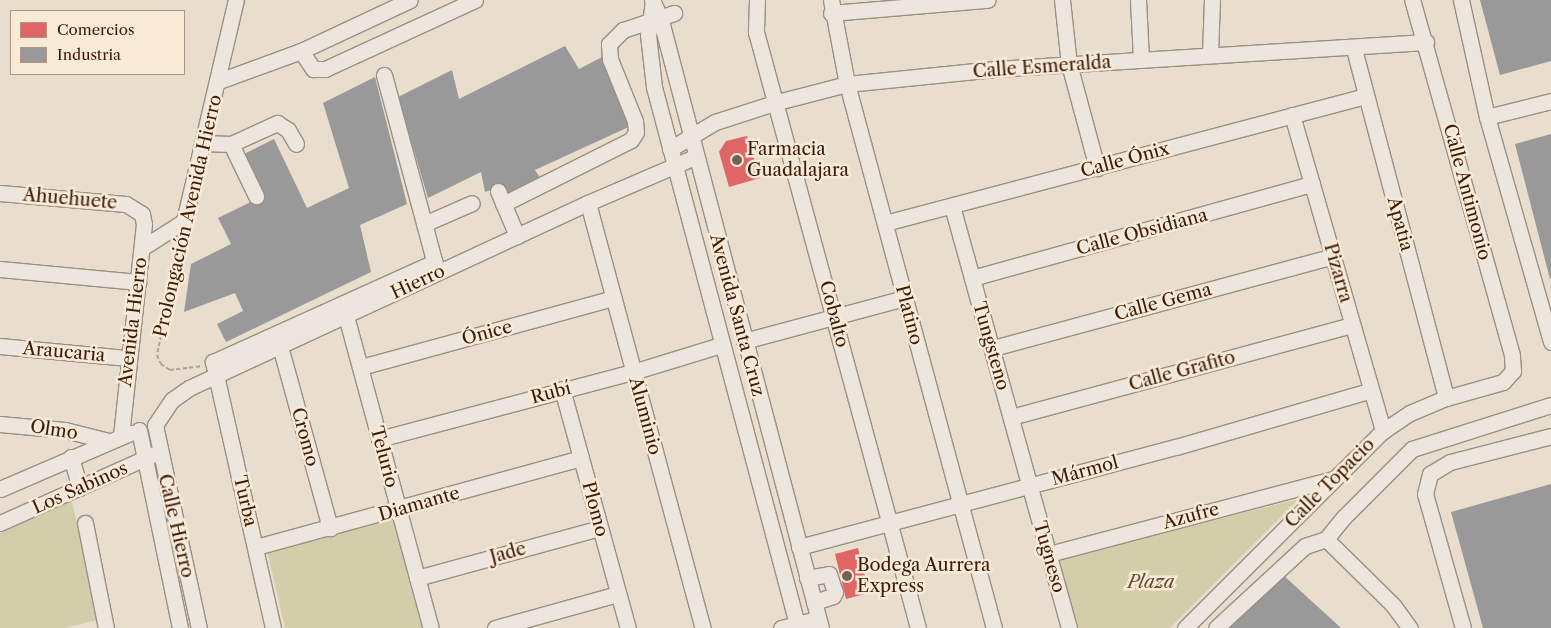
<!DOCTYPE html>
<html>
<head>
<meta charset="utf-8">
<style>
  body { margin:0 }
  #map { position:relative; width:1551px; height:628px; overflow:hidden; background:#e9ddcd; font-family:"Libre Caslon Text",serif }
  div>[style] { position:absolute }
  .green>* { inset:0; background:#d4cdaa }
  .shops>* { inset:0; background:#e06666 }
  .industry>* { inset:0; background:#999 }
  .path>* { height:2px; margin-top:-1px; transform-origin:0; background:repeating-linear-gradient(90deg,#aaa29b 0 4px,transparent 0 6.5px) }
  .roads { filter:drop-shadow(1px 0 #9a8f84) drop-shadow(-1px 0 #9a8f84) drop-shadow(0 1px #9a8f84) drop-shadow(0 -1px #9a8f84) }
  .minor>* { height:15px; margin:-7.5px; padding:0 7.5px; transform-origin:7.5px; border-radius:7.5px; background:#ece6df }
  .dots>* { width:14px; height:14px; translate:-50% -50%; box-sizing:border-box; border:2px solid #f8ead7; border-radius:50% }
  span { translate:-50% -50%; white-space:nowrap; text-align:center; line-height:1.15; -webkit-text-stroke:5px #f8ead7; paint-order:stroke }
  .street-label { font-size:18px; color:#3a1c0b }
  .poi-label { font-size:18px; color:#3a1c0b }
  .left { translate:0 -50%; text-align:left }
  .park-label { font-size:18px; color:#634d32; font-style:italic }
  .legend { position:absolute; left:10px; top:10px; width:175px; height:65px; box-sizing:border-box; background:#f8ead7; border:1px solid #ac9885; margin:0; padding:6px 9px; list-style:none; font-size:15px; color:#3a1c0b }
  .legend li { display:flex; align-items:center; gap:10px; height:25px }
  .legend b { width:25px; border:1px solid #ac9885 }
</style>
</head>
<body>
<div id="map">
  <div class="green">
    <i style="clip-path:polygon(1299px 499px,1170px 628px,1075px 628px,1056px 559px)"></i>
    <i style="clip-path:polygon(72px 501px,97px 620px,65px 628px,0 628px,0 533px)"></i>
    <i style="clip-path:polygon(392px 516px,422px 628px,285px 628px,267px 550px)"></i>
  </div>
  <div class="shops">
    <i style="clip-path:polygon(747px 136px,760px 178px,729px 187px,719px 152px,726px 141px)"></i>
    <i style="clip-path:polygon(858px 548px,869px 593px,846px 599px,835px 554px)"></i>
  </div>
  <div class="industry">
    <i style="clip-path:polygon(1480px 0,1551px 0,1551px 61px,1500px 75px)"></i>
    <i style="clip-path:polygon(565px 46px,579px 69px,602px 57px,633px 125px,535px 170px,542px 181px,506px 198px,502px 186px,485px 192px,481px 172px,428px 198px,398px 97px,452px 70px,459px 99px)"></i>
    <i style="clip-path:polygon(375px 77px,407px 204px,360px 225px,371px 272px,226px 342px,217px 324px,243px 311px,235px 293px,184px 312px,191px 264px,231px 244px,218px 218px,265px 195px,244px 154px,274px 139px,307px 208px,349px 188px,323px 103px)"></i>
    <i style="clip-path:polygon(1551px 134px,1551px 278px,1550px 279px,1515px 144px)"></i>
    <i style="clip-path:polygon(1551px 484px,1551px 628px,1483px 628px,1451px 512px)"></i>
    <i style="clip-path:polygon(1282px 574px,1341px 628px,1230px 628px)"></i>
  </div>
  <div class="path">
    <i style="left:180px;top:240px;width:117px;rotate:101.3deg"></i>
    <i style="left:157px;top:355px;width:10px;rotate:66deg"></i>
    <i style="left:161px;top:364px;width:11px;rotate:34deg"></i>
    <i style="left:170px;top:370px;width:31px;rotate:-7deg"></i>
  </div>
  <div class="roads">
    <div class="minor">
      <i style="left:652px;top:0;width:19px;rotate:65deg"></i>
      <i style="left:660px;top:17px;width:632px;rotate:75.24deg"></i>
      <i style="left:757px;top:0;width:32px;rotate:92deg"></i>
      <i style="left:756px;top:32px;width:618px;rotate:74.79deg"></i>
      <i style="left:831px;top:0;width:86px;rotate:79.2deg"></i>
      <i style="left:847px;top:84px;width:564px;rotate:74.88deg"></i>
      <i style="left:1062px;top:0;width:64px;rotate:83.8deg"></i>
      <i style="left:1069px;top:64px;width:108px;rotate:74.9deg"></i>
      <i style="left:1138px;top:0;width:60px;rotate:87.1deg"></i>
      <i style="left:1461px;top:0;width:120px;rotate:77.5deg"></i>
      <i style="left:1487px;top:117px;width:234px;rotate:74.1deg"></i>
      <i style="left:653px;top:1px;width:34px;rotate:98deg"></i>
      <i style="left:648px;top:35px;width:52px;rotate:83.4deg"></i>
      <i style="left:654px;top:87px;width:560px;rotate:75.09deg"></i>
      <i style="left:831px;top:13px;width:157px;rotate:-4.8deg"></i>
      <i style="left:1354px;top:49px;width:361px;rotate:75.2deg"></i>
      <i style="left:301px;top:51px;width:22px;rotate:56deg"></i>
      <i style="left:313px;top:69px;width:12px"></i>
      <i style="left:325px;top:69px;width:165px;rotate:-24.7deg"></i>
      <i style="left:1210px;top:54px;width:54px;rotate:-87.9deg"></i>
      <i style="left:384px;top:75px;width:203px;rotate:74.9deg"></i>
      <i style="left:219px;top:81px;width:87px;rotate:-20.1deg"></i>
      <i style="left:301px;top:51px;width:120px;rotate:-25.1deg"></i>
      <i style="left:1292px;top:115px;width:329px;rotate:73.9deg"></i>
      <i style="left:1487px;top:117px;width:66px;rotate:-14deg"></i>
      <i style="left:203px;top:143px;width:28px;rotate:2deg"></i>
      <i style="left:231px;top:144px;width:51px;rotate:-24.5deg"></i>
      <i style="left:277px;top:123px;width:13px;rotate:32deg"></i>
      <i style="left:288px;top:130px;width:16px;rotate:60deg"></i>
      <i style="left:231px;top:144px;width:58px;rotate:64.3deg"></i>
      <i style="left:670px;top:149px;width:52px;rotate:-31deg"></i>
      <i style="left:715px;top:122px;width:65px;rotate:-17.9deg"></i>
      <i style="left:777px;top:102px;width:72px;rotate:-14.4deg"></i>
      <i style="left:847px;top:84px;width:149px;rotate:-5.8deg"></i>
      <i style="left:995px;top:69px;width:432px;rotate:-3.6deg"></i>
      <i style="left:498px;top:191px;width:49px;rotate:67.1deg"></i>
      <i style="left:0;top:193px;width:126px;rotate:5deg"></i>
      <i style="left:126px;top:204px;width:19px;rotate:32deg"></i>
      <i style="left:142px;top:214px;width:10px;rotate:79deg"></i>
      <i style="left:144px;top:224px;width:213px;rotate:96.2deg"></i>
      <i style="left:588px;top:203px;width:440px;rotate:74.9deg"></i>
      <i style="left:503px;top:204px;width:143px;rotate:-26.6deg"></i>
      <i style="left:631px;top:140px;width:9px;rotate:-58deg"></i>
      <i style="left:636px;top:132px;width:11px;rotate:-95deg"></i>
      <i style="left:635px;top:121px;width:67px;rotate:-112deg"></i>
      <i style="left:610px;top:59px;width:15px;rotate:-94deg"></i>
      <i style="left:609px;top:44px;width:20px;rotate:-45deg"></i>
      <i style="left:623px;top:30px;width:54px;rotate:-18.4deg"></i>
      <i style="left:952px;top:206px;width:438px;rotate:74.5deg"></i>
      <i style="left:885px;top:223px;width:497px;rotate:-14.8deg"></i>
      <i style="left:424px;top:224px;width:52px;rotate:-23.6deg"></i>
      <i style="left:142px;top:248px;width:50px;rotate:-32.7deg"></i>
      <i style="left:184px;top:221px;width:227px;rotate:-76.8deg"></i>
      <i style="left:0;top:269px;width:139px;rotate:5.4deg"></i>
      <i style="left:972px;top:278px;width:353px;rotate:-15.5deg"></i>
      <i style="left:346px;top:316px;width:323px;rotate:74.8deg"></i>
      <i style="left:744px;top:341px;width:166px;rotate:-15deg"></i>
      <i style="left:0;top:346px;width:129px;rotate:5.4deg"></i>
      <i style="left:280px;top:346px;width:189px;rotate:74.6deg"></i>
      <i style="left:993px;top:348px;width:352px;rotate:-15.1deg"></i>
      <i style="left:361px;top:367px;width:262px;rotate:-15.3deg"></i>
      <i style="left:562px;top:389px;width:248px;rotate:74.6deg"></i>
      <i style="left:1011px;top:417px;width:353px;rotate:-15.1deg"></i>
      <i style="left:0;top:424px;width:65px;rotate:5.3deg"></i>
      <i style="left:65px;top:430px;width:44px;rotate:14.3deg"></i>
      <i style="left:155px;top:425px;width:30px;rotate:-56deg"></i>
      <i style="left:172px;top:400px;width:21px;rotate:-35deg"></i>
      <i style="left:189px;top:388px;width:440px;rotate:-24.9deg"></i>
      <i style="left:588px;top:203px;width:116px;rotate:-23.3deg"></i>
      <i style="left:155px;top:425px;width:208px;rotate:77.8deg"></i>
      <i style="left:139px;top:430px;width:202px;rotate:78.3deg"></i>
      <i style="left:379px;top:439px;width:263px;rotate:-14.8deg"></i>
      <i style="left:633px;top:372px;width:92px;rotate:-17.1deg"></i>
      <i style="left:71px;top:457px;width:32px;rotate:74deg"></i>
      <i style="left:0;top:489px;width:142px;rotate:-23.3deg"></i>
      <i style="left:0;top:523px;width:169px;rotate:-24.1deg"></i>
      <i style="left:85px;top:523px;width:107px;rotate:78.7deg"></i>
      <i style="left:1326px;top:539px;width:94px;rotate:44.6deg"></i>
      <i style="left:1393px;top:605px;width:29px;rotate:54deg"></i>
      <i style="left:256px;top:547px;width:337px;rotate:-15.3deg"></i>
      <i style="left:799px;top:547px;width:390px;rotate:-14.9deg"></i>
      <i style="left:1176px;top:447px;width:201px;rotate:-16.2deg"></i>
      <i style="left:1049px;top:554px;width:293px;rotate:-14.8deg"></i>
      <i style="left:417px;top:578px;width:190px;rotate:-15.3deg"></i>
      <i style="left:807px;top:578px;width:22px;rotate:-10deg"></i>
      <i style="left:829px;top:574px;width:19px;rotate:72deg"></i>
      <i style="left:835px;top:592px;width:4px;rotate:117deg"></i>
      <i style="left:833px;top:596px;width:20px;rotate:162deg"></i>
      <i style="left:273px;top:628px;width:273px;rotate:-102.7deg"></i>
      <i style="left:213px;top:362px;width:243px;rotate:-24.3deg"></i>
      <i style="left:495px;top:628px;width:128px;rotate:-15.5deg"></i>
      <i style="left:781px;top:628px;width:38px;rotate:-14deg"></i>
      <i style="left:1185px;top:628px;width:279px;rotate:-44.9deg"></i>
      <i style="left:1383px;top:431px;width:32px;rotate:-34deg"></i>
      <i style="left:1410px;top:413px;width:39px;rotate:-23deg"></i>
      <i style="left:1446px;top:398px;width:59px;rotate:-15.7deg"></i>
      <i style="left:1503px;top:382px;width:15px;rotate:-48deg"></i>
      <i style="left:1513px;top:371px;width:16px;rotate:-94deg"></i>
      <i style="left:1512px;top:355px;width:369px;rotate:-105.7deg"></i>
      <i style="left:1216px;top:628px;width:121px;rotate:-42.7deg"></i>
      <i style="left:1305px;top:546px;width:22px;rotate:-18deg"></i>
      <i style="left:1326px;top:539px;width:28px;rotate:-51deg"></i>
      <i style="left:1344px;top:517px;width:96px;rotate:-45deg"></i>
      <i style="left:1412px;top:449px;width:146px;rotate:-17.6deg"></i>
      <i style="left:1463px;top:628px;width:139px;rotate:-105.8deg"></i>
      <i style="left:1425px;top:494px;width:21px;rotate:-76deg"></i>
      <i style="left:1430px;top:474px;width:23px;rotate:-31deg"></i>
      <i style="left:1450px;top:462px;width:104px;rotate:-14.4deg"></i>
    </div>
  </div>
  <div class="dots">
    <i style="left:737px;top:160px;background:#77604f"></i>
    <i style="left:847px;top:576px;background:#77604f"></i>
  </div>
  <div class="street-label">
    <span style="left:1042px;top:67px;rotate:-4deg">Calle Esmeralda</span>
    <span style="left:1125px;top:160px;rotate:-15deg">Calle Ónix</span>
    <span style="left:1467px;top:192px;rotate:75deg">Calle Antimonio</span>
    <span style="left:70px;top:199px;rotate:5deg">Ahuehuete</span>
    <span style="left:188px;top:216px;rotate:-77deg">Prolongación Avenida Hierro</span>
    <span style="left:1400px;top:224px;rotate:75deg">Apatia</span>
    <span style="left:1142px;top:232px;rotate:-15deg">Calle Obsidiana</span>
    <span style="left:1338px;top:273px;rotate:74deg">Pizarra</span>
    <span style="left:418px;top:282px;rotate:-25deg">Hierro</span>
    <span style="left:1163px;top:302px;rotate:-15deg">Calle Gema</span>
    <span style="left:834px;top:314px;rotate:75deg">Cobalto</span>
    <span style="left:737px;top:315px;rotate:75deg">Avenida Santa Cruz</span>
    <span style="left:909px;top:315px;rotate:75deg">Platino</span>
    <span style="left:133px;top:322px;rotate:-83deg">Avenida Hierro</span>
    <span style="left:487px;top:333px;rotate:-15deg">Ónice</span>
    <span style="left:991px;top:346px;rotate:74deg">Tungsteno</span>
    <span style="left:64px;top:352px;rotate:5deg">Araucaria</span>
    <span style="left:1182px;top:371px;rotate:-15deg">Calle Grafito</span>
    <span style="left:551px;top:393px;rotate:-15deg">Rubí</span>
    <span style="left:645px;top:416px;rotate:75deg">Aluminio</span>
    <span style="left:54px;top:430px;rotate:9deg">Olmo</span>
    <span style="left:305px;top:437px;rotate:75deg">Cromo</span>
    <span style="left:384px;top:457px;rotate:75deg">Telurio</span>
    <span style="left:1085px;top:471px;rotate:-15deg">Mármol</span>
    <span style="left:1330px;top:483px;rotate:-45deg">Calle Topacio</span>
    <span style="left:80px;top:488px;rotate:-24deg">Los Sabinos</span>
    <span style="left:245px;top:501px;rotate:77deg">Turba</span>
    <span style="left:419px;top:504px;rotate:-16deg">Diamante</span>
    <span style="left:595px;top:509px;rotate:75deg">Plomo</span>
    <span style="left:1191px;top:516px;rotate:-15deg">Azufre</span>
    <span style="left:176px;top:526px;rotate:77deg">Calle Hierro</span>
    <span style="left:508px;top:553px;rotate:-15deg">Jade</span>
    <span style="left:1049px;top:557px;rotate:74deg">Tugneso</span>
  </div>
  <div class="poi-label">
    <span class="left" style="left:747px;top:160px">Farmacia<br>Guadalajara</span>
    <span class="left" style="left:857px;top:576px">Bodega Aurrera<br>Express</span>
  </div>
  <div class="park-label">
    <span style="left:1151px;top:582px">Plaza</span>
  </div>
  <ul class="legend">
  <li><b style="height:14px;background:#e06666"></b>Comercios</li>
  <li><b style="height:14px;background:#999"></b>Industria</li>
  </ul>
</div>
</body>
</html>
